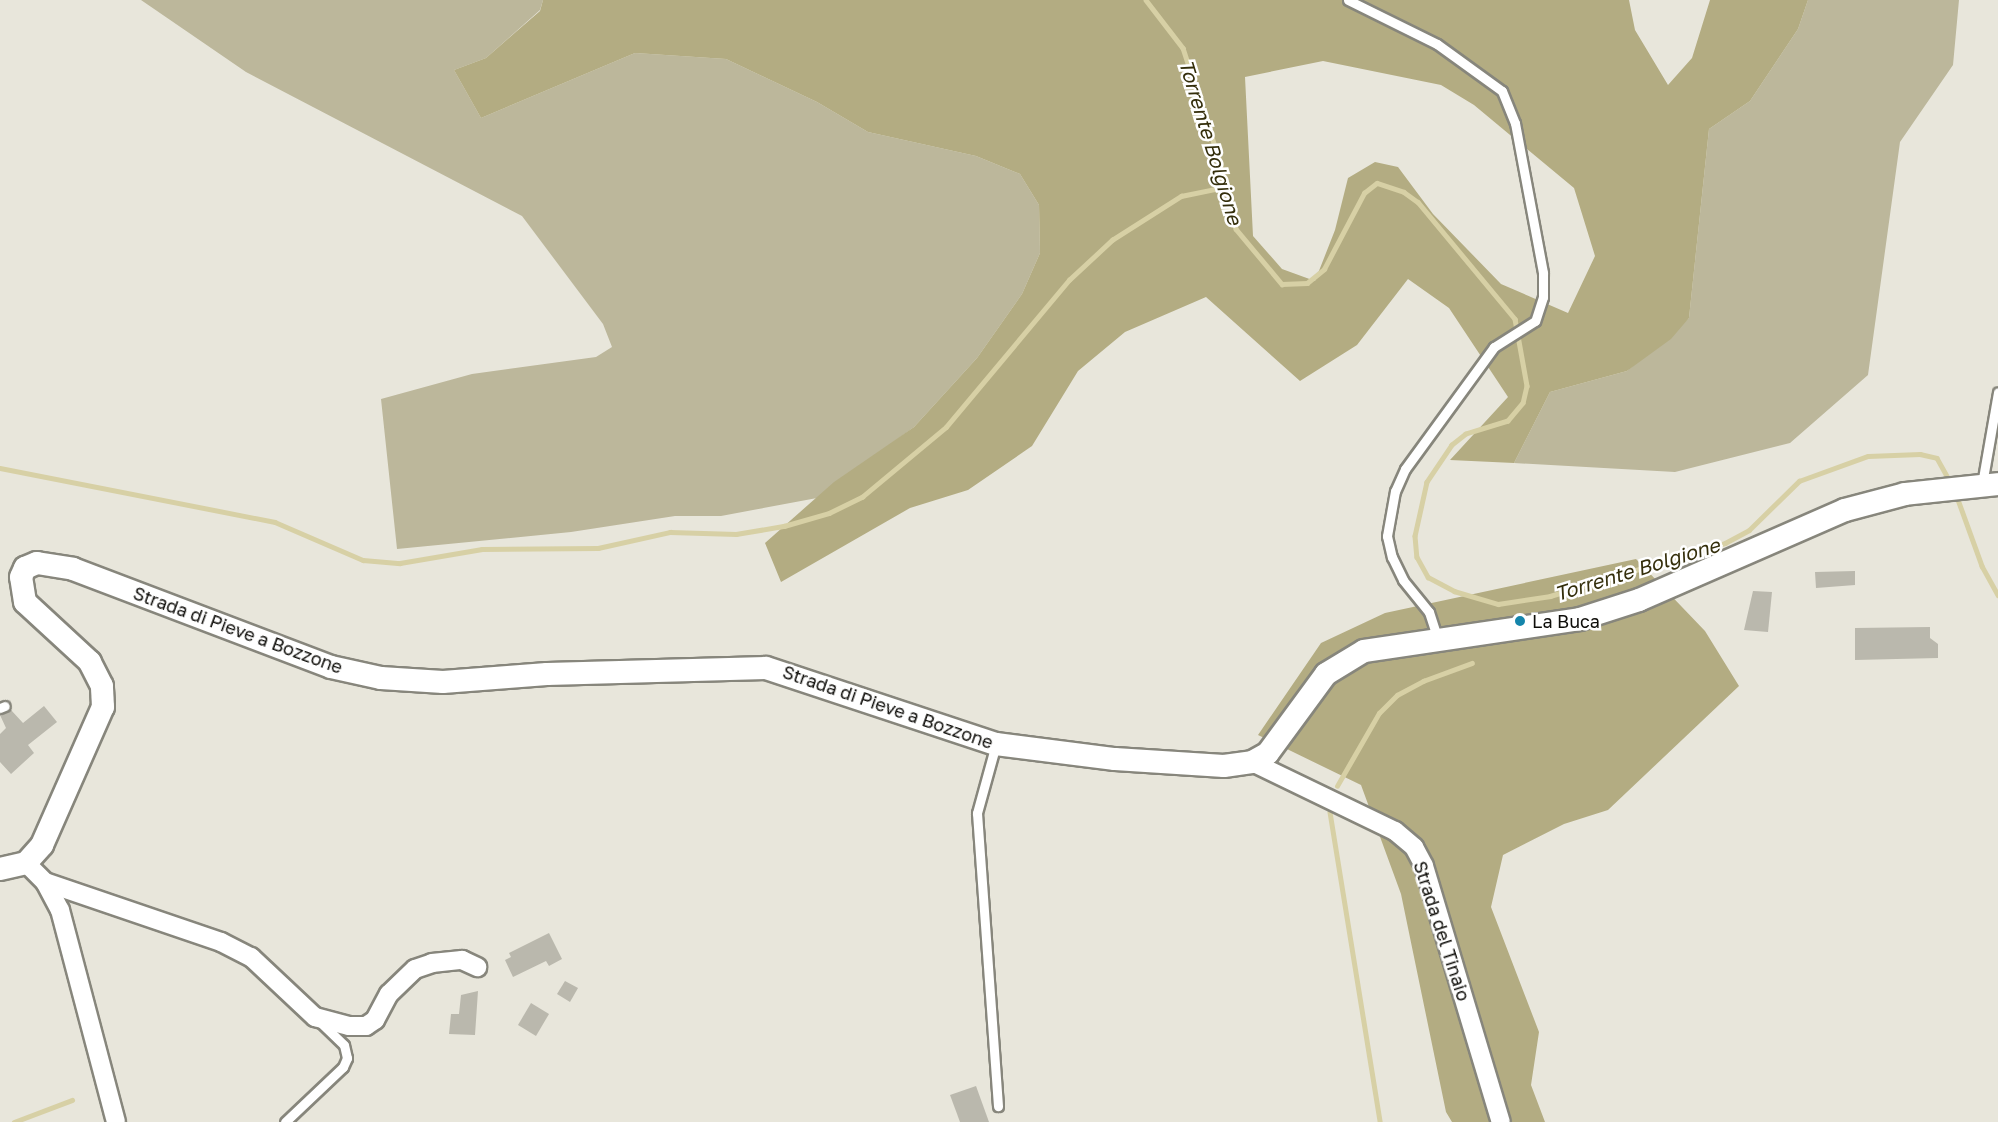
<!DOCTYPE html>
<html>
<head>
<meta charset="utf-8">
<style>
  body { margin:0 }
  #map { position:relative; width:1998px; height:1122px; overflow:hidden; background:#e8e6db; font-family:"Golos Text",sans-serif }
  div>[style] { position:absolute }
  .green>* { inset:0; background:#bcb79b }
  .forest>* { inset:0; background:#b3ac82 }
  .stream>* { height:4.5px; margin:-2.25px; padding:0 2.25px; transform-origin:2.25px; border-radius:2.25px; background:#d7d0a5 }
  .building>* { inset:0; background:#bab8ad }
  .roads { filter:drop-shadow(2px 0 #87867c) drop-shadow(-2px 0 #87867c) drop-shadow(0 2px #87867c) drop-shadow(0 -2px #87867c) }
  .service>* { height:9px; margin:-4.5px; padding:0 4.5px; transform-origin:4.5px; border-radius:4.5px; background:#fff }
  .minor>* { height:18px; margin:-9px; padding:0 9px; transform-origin:9px; border-radius:9px; background:#fff }
  .tertiary>* { height:22px; margin:-11px; padding:0 11px; transform-origin:11px; border-radius:11px; background:#fff }
  .dots>* { width:16px; height:16px; translate:-50% -50%; box-sizing:border-box; border:3px solid #fff; border-radius:50% }
  span { translate:-50% -50%; white-space:nowrap; text-align:center; line-height:1.15; -webkit-text-stroke:5px #fff; paint-order:stroke }
  .poi-label { font-size:18px; color:#0e0d09 }
  .left { translate:0 -50%; text-align:left }
  .street-label { font-size:18px; color:#0e0d09 }
  .water-label { font-size:20px; color:#342e0b; font-style:italic }
</style>
</head>
<body>
<div id="map">
  <div class="green">
    <i style="clip-path:polygon(141px 0,543px 0,540px 10px,486px 58px,454px 70px,481px 118px,635px 53px,726px 59px,817px 102px,868px 132px,976px 156px,1020px 174px,1039px 205px,1040px 253px,1022px 294px,977px 358px,914px 427px,817px 498px,721px 516px,675px 516px,571px 532px,397px 549px,381px 399px,472px 374px,596px 357px,612px 347px,603px 324px,522px 216px,246px 72px)"></i>
    <i style="clip-path:polygon(1808px 0,1959px 0,1953px 65px,1900px 142px,1868px 375px,1790px 443px,1675px 472px,1514px 463px,1550px 392px,1627px 371px,1689px 318px,1709px 129px,1750px 101px,1798px 29px)"></i>
  </div>
  <div class="forest">
    <i style="clip-path:polygon(evenodd,543px 0,1629px 0,1635px 30px,1668px 85px,1692px 58px,1710px 0,1808px 0,1798px 29px,1750px 101px,1709px 129px,1689px 318px,1671px 339px,1627px 371px,1550px 392px,1514px 463px,1450px 460px,1508px 397px,1449px 308px,1408px 279px,1357px 345px,1300px 381px,1206px 297px,1125px 332px,1078px 371px,1032px 446px,968px 490px,910px 508px,781px 582px,765px 543px,834px 482px,914px 427px,977px 358px,1022px 294px,1040px 253px,1039px 205px,1020px 174px,976px 156px,868px 132px,817px 102px,726px 59px,635px 53px,481px 118px,454px 70px,486px 58px,540px 11px,543px 0,1323px 61px,1441px 85px,1474px 105px,1574px 188px,1595px 256px,1568px 313px,1501px 284px,1433px 214px,1398px 167px,1375px 162px,1348px 178px,1335px 230px,1315px 281px,1282px 269px,1253px 236px,1245px 77px,1323px 61px)"></i>
    <i style="clip-path:polygon(1636px 559px,1705px 631px,1739px 686px,1608px 810px,1564px 824px,1503px 855px,1491px 907px,1539px 1032px,1531px 1085px,1545px 1122px,1452px 1122px,1446px 1112px,1401px 894px,1361px 785px,1258px 735px,1321px 643px,1385px 613px)"></i>
  </div>
  <div class="stream">
    <i style="left:1146px;top:0;width:61px;rotate:52.4deg"></i>
    <i style="left:1183px;top:48px;width:117px;rotate:72deg"></i>
    <i style="left:1219px;top:159px;width:72px;rotate:76.3deg"></i>
    <i style="left:1236px;top:229px;width:72px;rotate:50.1deg"></i>
    <i style="left:1282px;top:284px;width:25px;rotate:-2deg"></i>
    <i style="left:1307px;top:283px;width:22px;rotate:-39deg"></i>
    <i style="left:1324px;top:269px;width:86px;rotate:-62.2deg"></i>
    <i style="left:1364px;top:193px;width:16px;rotate:-38deg"></i>
    <i style="left:1377px;top:183px;width:28px;rotate:18deg"></i>
    <i style="left:1404px;top:192px;width:17px;rotate:36deg"></i>
    <i style="left:1418px;top:202px;width:152px;rotate:50.3deg"></i>
    <i style="left:1515px;top:319px;width:68px;rotate:79.8deg"></i>
    <i style="left:1527px;top:386px;width:17px;rotate:103deg"></i>
    <i style="left:1523px;top:403px;width:23px;rotate:130deg"></i>
    <i style="left:1508px;top:421px;width:44px;rotate:162.8deg"></i>
    <i style="left:1466px;top:434px;width:18px;rotate:142deg"></i>
    <i style="left:1452px;top:445px;width:45px;rotate:124deg"></i>
    <i style="left:1427px;top:482px;width:55px;rotate:102.5deg"></i>
    <i style="left:1415px;top:536px;width:21px;rotate:85deg"></i>
    <i style="left:1417px;top:557px;width:23px;rotate:61deg"></i>
    <i style="left:1428px;top:577px;width:30px;rotate:28deg"></i>
    <i style="left:1454px;top:591px;width:46px;rotate:16.5deg"></i>
    <i style="left:1498px;top:604px;width:53px;rotate:-8.7deg"></i>
    <i style="left:1550px;top:596px;width:183px;rotate:-16.8deg"></i>
    <i style="left:1725px;top:543px;width:27px;rotate:-28deg"></i>
    <i style="left:1749px;top:530px;width:70px;rotate:-44.4deg"></i>
    <i style="left:1799px;top:481px;width:73px;rotate:-19.9deg"></i>
    <i style="left:1868px;top:456px;width:52px;rotate:-2.2deg"></i>
    <i style="left:1920px;top:454px;width:17px;rotate:13deg"></i>
    <i style="left:1937px;top:458px;width:26px;rotate:61deg"></i>
    <i style="left:0;top:468px;width:280px;rotate:11.1deg"></i>
    <i style="left:275px;top:522px;width:96px;rotate:23.4deg"></i>
    <i style="left:363px;top:560px;width:37px;rotate:5deg"></i>
    <i style="left:400px;top:563px;width:83px;rotate:-9.7deg"></i>
    <i style="left:482px;top:549px;width:116px;rotate:-0.5deg"></i>
    <i style="left:598px;top:548px;width:74px;rotate:-12.5deg"></i>
    <i style="left:670px;top:532px;width:66px;rotate:1.7deg"></i>
    <i style="left:736px;top:534px;width:49px;rotate:-9.5deg"></i>
    <i style="left:784px;top:526px;width:47px;rotate:-16.1deg"></i>
    <i style="left:829px;top:513px;width:37px;rotate:-26deg"></i>
    <i style="left:862px;top:497px;width:109px;rotate:-39.8deg"></i>
    <i style="left:946px;top:427px;width:192px;rotate:-50.1deg"></i>
    <i style="left:1069px;top:280px;width:59px;rotate:-42.9deg"></i>
    <i style="left:1112px;top:240px;width:82px;rotate:-32.5deg"></i>
    <i style="left:1181px;top:196px;width:45px;rotate:-11.6deg"></i>
    <i style="left:1956px;top:494px;width:77px;rotate:70.1deg"></i>
    <i style="left:1982px;top:566px;width:33px;rotate:61deg"></i>
    <i style="left:1337px;top:786px;width:84px;rotate:-60.1deg"></i>
    <i style="left:1379px;top:713px;width:25px;rotate:-45deg"></i>
    <i style="left:1397px;top:695px;width:30px;rotate:-28deg"></i>
    <i style="left:1423px;top:681px;width:52px;rotate:-20.2deg"></i>
    <i style="left:1330px;top:812px;width:314px;rotate:80.8deg"></i>
    <i style="left:14px;top:1122px;width:62px;rotate:-20.8deg"></i>
  </div>
  <div class="building">
    <i style="clip-path:polygon(1855px 571px,1855px 585px,1816px 588px,1815px 572px)"></i>
    <i style="clip-path:polygon(1753px 591px,1772px 592px,1768px 632px,1744px 630px)"></i>
    <i style="clip-path:polygon(1930px 627px,1930px 638px,1938px 644px,1938px 658px,1855px 660px,1855px 628px)"></i>
    <i style="clip-path:polygon(44px 706px,57px 722px,28px 745px,34px 753px,11px 774px,0 762px,0 734px,6px 728px,0 715px,11px 710px,23px 723px)"></i>
    <i style="clip-path:polygon(549px 933px,562px 959px,549px 966px,546px 961px,513px 977px,505px 960px,511px 957px,509px 953px)"></i>
    <i style="clip-path:polygon(565px 981px,578px 988px,570px 1002px,557px 994px)"></i>
    <i style="clip-path:polygon(478px 991px,475px 1035px,449px 1034px,451px 1014px,459px 1014px,461px 995px)"></i>
    <i style="clip-path:polygon(531px 1003px,549px 1014px,536px 1036px,518px 1025px)"></i>
    <i style="clip-path:polygon(976px 1086px,989px 1122px,960px 1122px,950px 1095px)"></i>
  </div>
  <div class="roads">
    <div class="service">
      <i style="left:1348px;top:0;width:99px;rotate:26.3deg"></i>
      <i style="left:1437px;top:44px;width:80px;rotate:35.9deg"></i>
      <i style="left:1502px;top:91px;width:35px;rotate:68deg"></i>
      <i style="left:1515px;top:123px;width:153px;rotate:79.4deg"></i>
      <i style="left:1543px;top:273px;width:24px;rotate:90deg"></i>
      <i style="left:1543px;top:297px;width:25px;rotate:108deg"></i>
      <i style="left:1535px;top:321px;width:49px;rotate:147.6deg"></i>
      <i style="left:1494px;top:347px;width:151px;rotate:126.1deg"></i>
      <i style="left:1405px;top:469px;width:24px;rotate:114deg"></i>
      <i style="left:1395px;top:491px;width:46px;rotate:100.1deg"></i>
      <i style="left:1387px;top:536px;width:22px;rotate:77deg"></i>
      <i style="left:1392px;top:557px;width:25px;rotate:64deg"></i>
      <i style="left:1403px;top:580px;width:41px;rotate:50.9deg"></i>
      <i style="left:1429px;top:612px;width:28px;rotate:72deg"></i>
      <i style="left:1982px;top:484px;width:93px;rotate:-80.1deg"></i>
      <i style="left:0;top:708px;width:5px;rotate:-22deg"></i>
      <i style="left:996px;top:744px;width:72px;rotate:105.4deg"></i>
      <i style="left:977px;top:813px;width:294px;rotate:85.9deg"></i>
      <i style="left:285px;top:1122px;width:80px;rotate:-43.5deg"></i>
      <i style="left:343px;top:1067px;width:10px;rotate:-66deg"></i>
      <i style="left:347px;top:1058px;width:13px;rotate:-103deg"></i>
      <i style="left:344px;top:1045px;width:35px;rotate:-136deg"></i>
    </div>
    <div class="minor">
      <i style="left:1252px;top:762px;width:159px;rotate:25.8deg"></i>
      <i style="left:1395px;top:831px;width:25px;rotate:40deg"></i>
      <i style="left:1414px;top:847px;width:21px;rotate:62deg"></i>
      <i style="left:1424px;top:866px;width:267px;rotate:73.3deg"></i>
      <i style="left:26px;top:863px;width:27px;rotate:45deg"></i>
      <i style="left:45px;top:882px;width:186px;rotate:18.8deg"></i>
      <i style="left:221px;top:942px;width:34px;rotate:27deg"></i>
      <i style="left:251px;top:957px;width:88px;rotate:43.2deg"></i>
      <i style="left:315px;top:1017px;width:35px;rotate:15deg"></i>
      <i style="left:349px;top:1026px;width:17px"></i>
      <i style="left:366px;top:1026px;width:11px;rotate:-34deg"></i>
      <i style="left:375px;top:1020px;width:30px;rotate:-62deg"></i>
      <i style="left:389px;top:994px;width:36px;rotate:-44deg"></i>
      <i style="left:415px;top:969px;width:18px;rotate:-19deg"></i>
      <i style="left:432px;top:963px;width:30px;rotate:-6deg"></i>
      <i style="left:462px;top:960px;width:17px;rotate:25deg"></i>
      <i style="left:45px;top:882px;width:32px;rotate:62deg"></i>
      <i style="left:60px;top:910px;width:219px;rotate:75.2deg"></i>
    </div>
    <div class="tertiary">
      <i style="left:0;top:869px;width:27px;rotate:-13deg"></i>
      <i style="left:26px;top:863px;width:24px;rotate:-48deg"></i>
      <i style="left:42px;top:845px;width:151px;rotate:-66.2deg"></i>
      <i style="left:103px;top:707px;width:21px;rotate:-93deg"></i>
      <i style="left:102px;top:686px;width:27px;rotate:-117deg"></i>
      <i style="left:90px;top:662px;width:88px;rotate:-137.3deg"></i>
      <i style="left:25px;top:602px;width:25px;rotate:-99deg"></i>
      <i style="left:21px;top:577px;width:10px;rotate:-66deg"></i>
      <i style="left:25px;top:568px;width:13px;rotate:-23deg"></i>
      <i style="left:37px;top:563px;width:36px;rotate:9deg"></i>
      <i style="left:73px;top:569px;width:276px;rotate:20.8deg"></i>
      <i style="left:331px;top:667px;width:51px;rotate:12.4deg"></i>
      <i style="left:381px;top:678px;width:62px;rotate:3.7deg"></i>
      <i style="left:443px;top:682px;width:104px;rotate:-4.4deg"></i>
      <i style="left:547px;top:674px;width:219px;rotate:-1.6deg"></i>
      <i style="left:766px;top:668px;width:242px;rotate:18.3deg"></i>
      <i style="left:996px;top:744px;width:120px;rotate:7.2deg"></i>
      <i style="left:1115px;top:759px;width:109px;rotate:3.7deg"></i>
      <i style="left:1224px;top:766px;width:28px;rotate:-8deg"></i>
      <i style="left:1252px;top:762px;width:18px;rotate:-29deg"></i>
      <i style="left:1268px;top:753px;width:98px;rotate:-53.7deg"></i>
      <i style="left:1326px;top:674px;width:44px;rotate:-31.2deg"></i>
      <i style="left:1364px;top:651px;width:218px;rotate:-8.4deg"></i>
      <i style="left:1580px;top:619px;width:62px;rotate:-17.9deg"></i>
      <i style="left:1639px;top:600px;width:225px;rotate:-23.6deg"></i>
      <i style="left:1845px;top:510px;width:62px;rotate:-14.9deg"></i>
      <i style="left:1905px;top:494px;width:94px;rotate:-6.1deg"></i>
    </div>
  </div>
  <div class="dots">
    <i style="left:1520px;top:621px;background:#1585ab"></i>
  </div>
  <div class="poi-label">
    <span class="left" style="left:1532px;top:621px">La Buca</span>
  </div>
  <div class="street-label">
    <span style="left:238px;top:630px;rotate:20deg">Strada di Pieve a Bozzone</span>
    <span style="left:888px;top:707px;rotate:19deg">Strada di Pieve a Bozzone</span>
    <span style="left:1442px;top:931px;rotate:72deg">Strada del Tinaio</span>
  </div>
  <div class="water-label">
    <span style="left:1211px;top:142px;rotate:73deg">Torrente Bolgione</span>
    <span style="left:1637px;top:569px;rotate:-17deg">Torrente Bolgione</span>
  </div>
</div>
</body>
</html>
